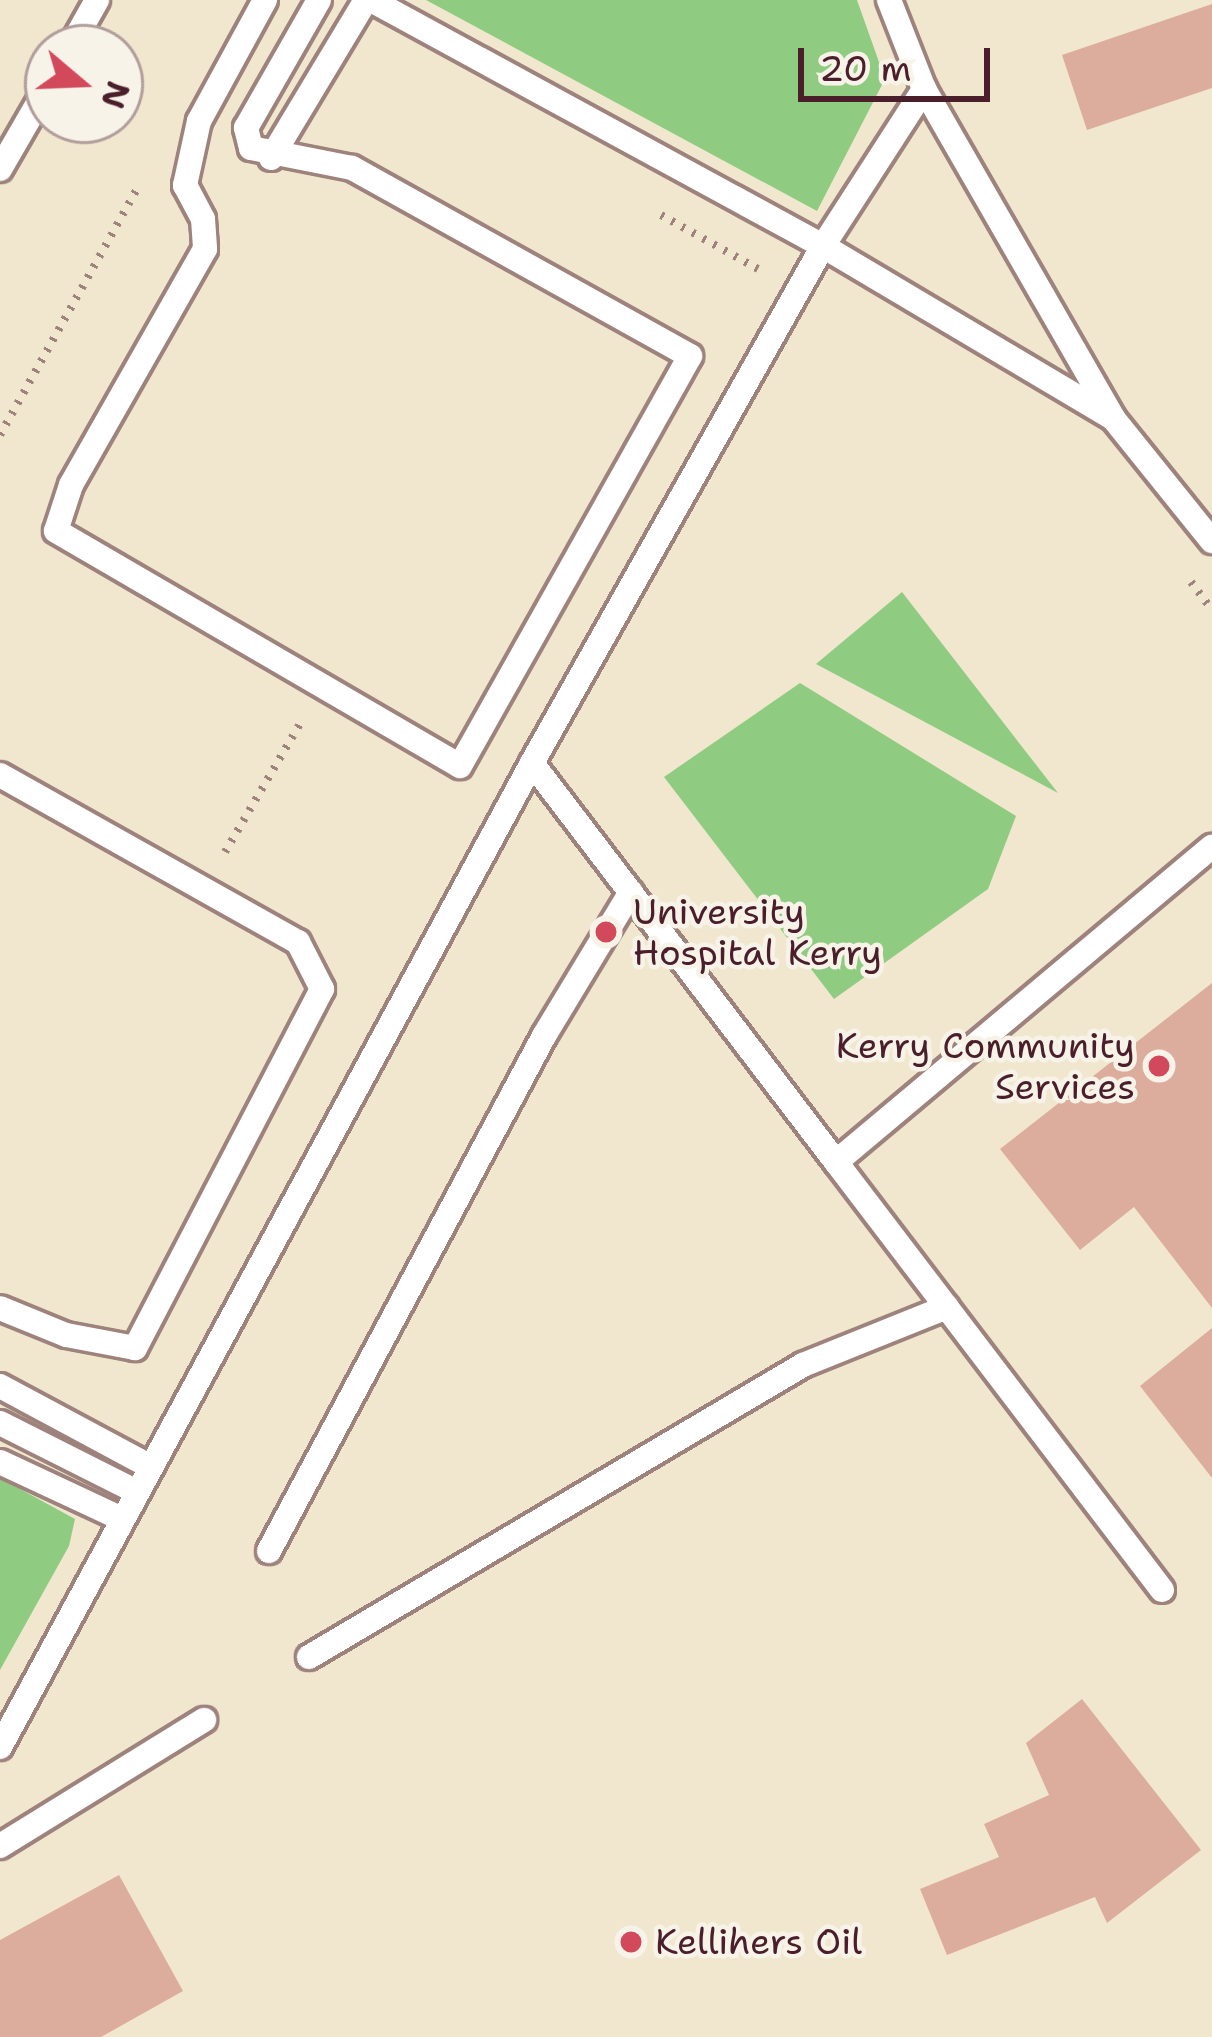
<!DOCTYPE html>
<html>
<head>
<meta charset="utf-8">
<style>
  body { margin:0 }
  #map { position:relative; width:1212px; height:2037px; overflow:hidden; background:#f1e7cf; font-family:"Shantell Sans",sans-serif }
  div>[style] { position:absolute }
  .green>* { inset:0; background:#8fcc81 }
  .building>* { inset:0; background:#dcad9c }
  .path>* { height:8px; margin-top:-4px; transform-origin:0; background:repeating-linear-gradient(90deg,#9e837d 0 3px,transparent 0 12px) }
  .roads { filter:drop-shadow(3px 0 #9e837d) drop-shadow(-3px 0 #9e837d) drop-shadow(0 3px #9e837d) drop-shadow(0 -3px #9e837d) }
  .service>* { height:24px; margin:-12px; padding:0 12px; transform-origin:12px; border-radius:12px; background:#fff }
  .dots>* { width:33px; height:33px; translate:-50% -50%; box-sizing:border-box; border:6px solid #f7f3e8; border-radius:50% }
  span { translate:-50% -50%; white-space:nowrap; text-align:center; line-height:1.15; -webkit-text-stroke:9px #f7f3e8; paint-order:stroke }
  .poi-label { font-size:36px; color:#4a1f2b }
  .left { translate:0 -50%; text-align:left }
  .right { translate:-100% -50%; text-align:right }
  .north { position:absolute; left:24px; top:24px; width:120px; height:120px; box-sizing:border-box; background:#f7f3e8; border:3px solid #b29e9c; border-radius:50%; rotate:109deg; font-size:33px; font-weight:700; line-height:48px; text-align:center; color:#4a1f2b }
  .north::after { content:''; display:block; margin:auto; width:42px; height:54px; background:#d1495b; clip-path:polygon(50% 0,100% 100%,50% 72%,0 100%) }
  .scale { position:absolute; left:798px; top:48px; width:192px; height:54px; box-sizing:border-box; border:6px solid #4a1f2b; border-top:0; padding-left:15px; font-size:36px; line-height:42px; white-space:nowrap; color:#4a1f2b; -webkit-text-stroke:9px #f7f3e8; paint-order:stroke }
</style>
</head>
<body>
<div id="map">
  <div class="green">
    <i style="clip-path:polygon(426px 0,857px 0,885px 79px,817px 211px)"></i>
    <i style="clip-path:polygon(902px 592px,1058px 793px,816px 664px)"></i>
    <i style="clip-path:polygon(800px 683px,1016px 816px,988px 889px,834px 999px,664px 777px)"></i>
    <i style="clip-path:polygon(0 1478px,75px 1519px,69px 1546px,0 1670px)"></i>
  </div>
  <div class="building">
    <i style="clip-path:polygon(1212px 4px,1212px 88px,1087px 130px,1062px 55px)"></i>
    <i style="clip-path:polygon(1212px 983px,1212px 1308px,1134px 1207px,1080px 1250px,1000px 1149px)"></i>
    <i style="clip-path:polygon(1212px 1328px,1212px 1478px,1140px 1386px)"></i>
    <i style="clip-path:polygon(1082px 1699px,1201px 1850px,1107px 1923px,1095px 1897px,947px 1955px,920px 1889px,999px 1857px,984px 1824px,1049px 1795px,1026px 1743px)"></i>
    <i style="clip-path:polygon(119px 1875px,183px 1991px,101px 2037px,0 2037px,0 1940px)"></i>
  </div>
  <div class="path">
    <i style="left:661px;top:215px;width:111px;rotate:29.1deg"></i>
    <i style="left:0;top:435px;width:286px;rotate:-60.9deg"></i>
    <i style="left:1191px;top:582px;width:35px;rotate:53deg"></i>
    <i style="left:225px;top:852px;width:153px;rotate:-59.7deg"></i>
  </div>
  <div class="roads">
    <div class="service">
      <i style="left:265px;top:0;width:138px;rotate:118.6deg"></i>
      <i style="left:199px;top:121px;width:66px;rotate:102.3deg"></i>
      <i style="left:185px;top:185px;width:38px;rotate:62deg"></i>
      <i style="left:203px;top:219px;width:30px;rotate:86deg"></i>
      <i style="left:205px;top:249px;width:271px;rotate:119.6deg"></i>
      <i style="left:71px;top:485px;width:48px;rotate:108.1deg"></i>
      <i style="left:56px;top:531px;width:467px;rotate:30.2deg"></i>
      <i style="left:460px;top:766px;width:470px;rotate:-60.7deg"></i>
      <i style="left:690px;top:356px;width:387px;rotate:-150.9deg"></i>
      <i style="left:352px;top:168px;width:103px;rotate:-168.8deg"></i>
      <i style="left:251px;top:148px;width:21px;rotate:-104deg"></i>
      <i style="left:246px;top:128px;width:147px;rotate:-60.3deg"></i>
      <i style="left:371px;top:0;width:515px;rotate:28.56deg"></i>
      <i style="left:823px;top:246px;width:337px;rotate:30.7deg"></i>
      <i style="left:889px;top:0;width:96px;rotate:68.5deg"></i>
      <i style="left:924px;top:89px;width:379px;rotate:60.1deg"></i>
      <i style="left:1113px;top:418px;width:158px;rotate:51.2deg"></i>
      <i style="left:70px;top:48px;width:55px;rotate:-60.6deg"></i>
      <i style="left:271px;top:158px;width:184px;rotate:-59deg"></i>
      <i style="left:0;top:169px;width:96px;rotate:-60deg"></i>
      <i style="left:532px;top:763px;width:502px;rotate:52.7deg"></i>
      <i style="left:836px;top:1162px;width:491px;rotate:-40deg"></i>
      <i style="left:0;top:775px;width:342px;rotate:29.3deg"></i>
      <i style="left:298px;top:942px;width:53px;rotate:62.9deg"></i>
      <i style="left:322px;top:989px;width:405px;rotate:117.5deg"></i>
      <i style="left:135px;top:1348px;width:70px;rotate:-169.3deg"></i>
      <i style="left:66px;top:1335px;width:71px;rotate:-157.8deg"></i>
      <i style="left:836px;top:1162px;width:538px;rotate:52.7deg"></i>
      <i style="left:0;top:1386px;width:169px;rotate:28.2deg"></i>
      <i style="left:0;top:1423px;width:151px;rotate:26.7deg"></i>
      <i style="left:0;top:1462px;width:132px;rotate:25deg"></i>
      <i style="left:269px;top:1551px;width:584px;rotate:-61.9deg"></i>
      <i style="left:544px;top:1036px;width:168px;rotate:-58.9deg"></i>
      <i style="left:309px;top:1657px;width:574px;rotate:-30.59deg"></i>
      <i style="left:803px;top:1365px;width:155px;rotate:-21.9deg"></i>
      <i style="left:0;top:1747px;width:1119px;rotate:-61.6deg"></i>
      <i style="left:532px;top:763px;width:593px;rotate:-60.63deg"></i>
      <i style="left:823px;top:246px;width:187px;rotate:-57.2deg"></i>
      <i style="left:0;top:1846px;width:240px;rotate:-31.7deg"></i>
    </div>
  </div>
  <div class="dots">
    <i style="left:606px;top:932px;background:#d1495b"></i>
    <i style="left:1159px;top:1066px;background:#d1495b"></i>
    <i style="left:631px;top:1942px;background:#d1495b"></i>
  </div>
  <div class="poi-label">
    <span class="left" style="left:633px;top:932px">University<br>Hospital Kerry</span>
    <span class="right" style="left:1135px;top:1066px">Kerry Community<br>Services</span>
    <span class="left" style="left:655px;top:1942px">Kellihers Oil</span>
  </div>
  <div class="north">N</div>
  <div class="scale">20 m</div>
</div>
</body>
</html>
